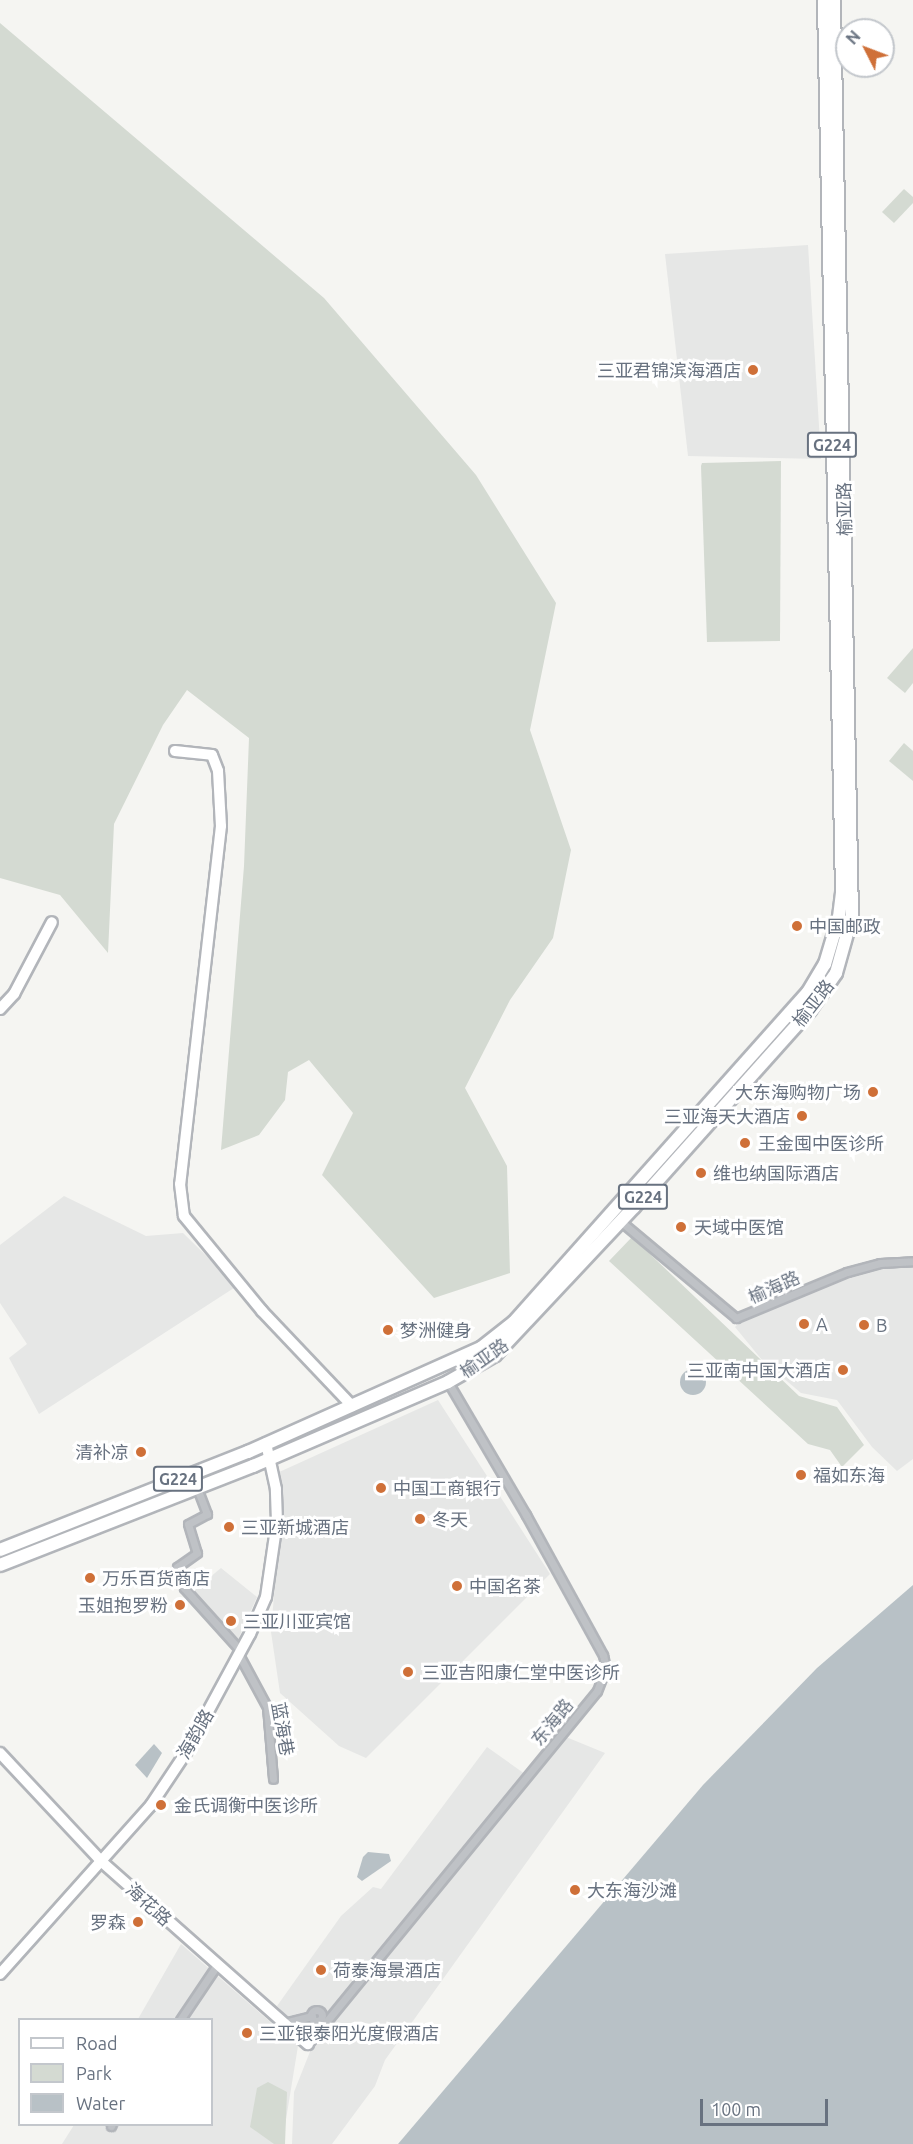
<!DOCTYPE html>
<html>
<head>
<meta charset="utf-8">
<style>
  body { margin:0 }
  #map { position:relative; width:913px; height:2144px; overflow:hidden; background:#f5f5f2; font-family:Ubuntu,"Noto Sans SC",sans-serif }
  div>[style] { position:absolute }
  .built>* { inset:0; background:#e6e7e6 }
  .green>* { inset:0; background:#d4dad2 }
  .water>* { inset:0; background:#b8c1c6 }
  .round { border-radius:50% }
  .roads { filter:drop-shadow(2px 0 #b2b5ba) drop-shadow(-2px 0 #b2b5ba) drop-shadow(0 2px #b2b5ba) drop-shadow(0 -2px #b2b5ba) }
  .street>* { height:7px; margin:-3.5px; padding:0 3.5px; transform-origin:3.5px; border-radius:3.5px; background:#bfc2c6 }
  .street>.ring { margin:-3.5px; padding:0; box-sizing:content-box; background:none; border:7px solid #bfc2c6; border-radius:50% }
  .secondary>* { height:10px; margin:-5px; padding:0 5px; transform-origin:5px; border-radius:5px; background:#fff }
  .highway>* { height:12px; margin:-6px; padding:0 6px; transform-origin:6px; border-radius:6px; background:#fff }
  .dots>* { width:16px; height:16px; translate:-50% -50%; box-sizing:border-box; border:3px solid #fff; border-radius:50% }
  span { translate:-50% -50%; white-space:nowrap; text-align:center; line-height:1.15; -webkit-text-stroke:6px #fff; paint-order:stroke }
  .shield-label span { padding:2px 4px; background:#fff; border:2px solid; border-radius:4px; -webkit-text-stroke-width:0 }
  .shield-label { font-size:16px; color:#687280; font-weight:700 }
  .poi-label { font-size:18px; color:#687280 }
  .right { translate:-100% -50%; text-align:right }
  .left { translate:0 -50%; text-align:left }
  .street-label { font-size:18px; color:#687280 }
  .legend { position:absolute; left:18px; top:2018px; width:195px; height:108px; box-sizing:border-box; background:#fff; border:2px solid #c3c7cc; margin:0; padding:8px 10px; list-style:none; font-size:18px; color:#687280 }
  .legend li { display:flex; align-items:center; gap:12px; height:30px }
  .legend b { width:30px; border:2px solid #c3c7cc }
  .north { position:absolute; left:835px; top:18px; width:60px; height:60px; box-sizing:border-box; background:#fff; border:2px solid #c3c7cc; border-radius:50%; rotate:312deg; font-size:16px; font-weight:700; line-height:24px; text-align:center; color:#687280 }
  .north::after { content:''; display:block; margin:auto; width:21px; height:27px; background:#cf7038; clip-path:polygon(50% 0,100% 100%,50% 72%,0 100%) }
  .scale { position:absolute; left:700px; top:2099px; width:128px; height:27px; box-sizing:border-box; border:3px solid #687280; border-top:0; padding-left:8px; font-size:18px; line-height:21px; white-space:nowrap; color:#687280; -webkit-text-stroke:4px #fff; paint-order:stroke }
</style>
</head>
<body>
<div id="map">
  <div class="built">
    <i style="clip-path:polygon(808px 245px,821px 459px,688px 456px,665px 254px)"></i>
    <i style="clip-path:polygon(64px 1196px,146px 1236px,183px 1233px,237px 1286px,39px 1414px,9px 1358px,27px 1344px,0 1303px,0 1245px)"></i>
    <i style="clip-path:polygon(913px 1263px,913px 1459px,897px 1471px,872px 1447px,837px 1400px,801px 1393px,762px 1360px,735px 1327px,743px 1319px,852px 1273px)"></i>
    <i style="clip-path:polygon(438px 1400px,550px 1574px,366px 1758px,339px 1746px,280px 1693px,271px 1632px,282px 1497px,277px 1473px)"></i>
    <i style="clip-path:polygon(221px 1568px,257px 1597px,236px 1644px,191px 1593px)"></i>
    <i style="clip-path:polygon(566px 1737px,605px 1753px,385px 2060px,375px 2086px,332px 2144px,292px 2144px,294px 2092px,313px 2044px,277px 2006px,341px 1916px,373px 1887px,381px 1889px,487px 1747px,532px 1779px)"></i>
    <i style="clip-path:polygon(181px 1944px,298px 2046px,282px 2144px,62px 2144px,74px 2125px,212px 2124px,212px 2020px,138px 2019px)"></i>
  </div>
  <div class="green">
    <i style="clip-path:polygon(0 23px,324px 298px,476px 475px,556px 603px,530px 730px,571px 850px,553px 938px,510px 1000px,465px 1088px,507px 1166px,510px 1273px,434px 1298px,322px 1175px,353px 1113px,309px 1060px,288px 1072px,285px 1100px,259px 1135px,221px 1150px,244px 866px,249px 738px,187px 690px,163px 725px,114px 824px,108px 953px,60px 895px,0 878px)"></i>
    <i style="clip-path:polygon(904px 189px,913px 197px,913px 203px,894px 223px,882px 212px)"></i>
    <i style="clip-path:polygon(781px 461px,780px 641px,707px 642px,701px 466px,702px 463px)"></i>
    <i style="clip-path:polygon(913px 648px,913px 683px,905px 693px,887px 678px)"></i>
    <i style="clip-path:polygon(904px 743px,913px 751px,913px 781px,889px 761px)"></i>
    <i style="clip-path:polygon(632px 1237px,799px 1396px,837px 1407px,864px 1445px,842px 1467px,830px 1450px,808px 1444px,609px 1261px)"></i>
    <i style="clip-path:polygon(268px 2082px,287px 2092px,285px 2144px,274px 2144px,250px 2127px,257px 2088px)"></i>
  </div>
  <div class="water">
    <i class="round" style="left:680px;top:1369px;width:26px;height:26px"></i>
    <i style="clip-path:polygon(913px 1585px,913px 2144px,398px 2144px,703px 1785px,817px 1668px)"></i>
    <i style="clip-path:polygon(154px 1744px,162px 1753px,147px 1778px,135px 1765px)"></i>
    <i style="clip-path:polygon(368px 1852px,389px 1854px,391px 1861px,362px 1881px,357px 1877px,363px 1857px)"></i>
  </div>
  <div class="roads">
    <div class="street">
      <i style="left:619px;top:1220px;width:153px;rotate:39.9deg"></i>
      <i style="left:736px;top:1318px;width:120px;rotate:-22.5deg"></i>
      <i style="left:847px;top:1272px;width:34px;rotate:-15deg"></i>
      <i style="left:880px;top:1263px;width:33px;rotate:-3deg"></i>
      <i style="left:197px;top:1488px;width:28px;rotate:69deg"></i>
      <i style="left:207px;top:1514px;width:21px;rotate:152deg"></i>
      <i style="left:188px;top:1524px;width:30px;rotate:73deg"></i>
      <i style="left:197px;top:1553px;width:24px;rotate:145deg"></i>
      <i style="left:177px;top:1567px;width:20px;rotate:53deg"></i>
      <i style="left:189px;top:1583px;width:7px;rotate:135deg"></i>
      <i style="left:184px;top:1588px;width:85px;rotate:47.9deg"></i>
      <i style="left:239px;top:1655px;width:59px;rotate:61.7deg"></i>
      <i style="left:267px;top:1707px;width:72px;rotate:85.2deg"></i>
      <i class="ring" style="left:311.5px;top:2010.5px;width:4px;height:4px"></i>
      <i style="left:180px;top:2020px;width:66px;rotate:-56.1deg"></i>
      <i style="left:284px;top:2023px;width:29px;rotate:-14deg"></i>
      <i style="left:308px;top:2044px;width:456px;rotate:-50.7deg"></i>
      <i style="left:597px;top:1691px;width:25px;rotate:-69deg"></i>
      <i style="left:606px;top:1668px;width:13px;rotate:-103deg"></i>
      <i style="left:603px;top:1655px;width:160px;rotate:-118.8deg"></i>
      <i style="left:526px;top:1515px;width:154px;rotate:-120.4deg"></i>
      <i style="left:111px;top:2126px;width:2px;rotate:-63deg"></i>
    </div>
    <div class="secondary">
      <i style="left:175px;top:751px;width:37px;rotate:6deg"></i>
      <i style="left:212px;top:755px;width:17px;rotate:69deg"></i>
      <i style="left:218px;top:771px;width:55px;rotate:86.9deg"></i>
      <i style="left:221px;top:826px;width:360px;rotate:96.5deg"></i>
      <i style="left:180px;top:1184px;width:32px;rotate:83deg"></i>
      <i style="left:184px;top:1216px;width:123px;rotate:50.6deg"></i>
      <i style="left:262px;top:1311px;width:131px;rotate:46.5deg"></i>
      <i style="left:0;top:1009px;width:21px;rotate:-47deg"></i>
      <i style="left:14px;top:994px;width:81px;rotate:-62.2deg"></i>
      <i style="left:0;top:1753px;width:149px;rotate:46.9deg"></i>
      <i style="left:102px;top:1862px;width:275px;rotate:41.5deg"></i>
      <i style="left:0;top:1974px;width:227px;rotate:-48.2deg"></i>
      <i style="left:151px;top:1805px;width:61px;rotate:-56.3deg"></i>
      <i style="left:185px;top:1754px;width:136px;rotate:-61.6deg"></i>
      <i style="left:250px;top:1634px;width:40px;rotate:-66.6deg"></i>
      <i style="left:266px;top:1597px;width:76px;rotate:-81.7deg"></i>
      <i style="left:277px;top:1522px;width:33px;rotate:-92deg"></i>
      <i style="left:276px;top:1489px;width:47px;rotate:-102.3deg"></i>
    </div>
    <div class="highway">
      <i style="left:0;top:1550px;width:267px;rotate:-21.6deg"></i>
      <i style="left:248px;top:1452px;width:255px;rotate:-24.1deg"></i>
      <i style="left:481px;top:1348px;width:42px;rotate:-38.2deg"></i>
      <i style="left:514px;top:1322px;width:442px;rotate:-48.3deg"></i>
      <i style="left:808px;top:992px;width:33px;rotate:-59deg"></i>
      <i style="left:825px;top:964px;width:49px;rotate:-73.4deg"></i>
      <i style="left:839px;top:917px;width:26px;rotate:-83deg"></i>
      <i style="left:842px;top:891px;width:891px;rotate:-91.16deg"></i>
      <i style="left:0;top:1565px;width:272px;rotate:-21.4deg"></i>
      <i style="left:253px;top:1466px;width:212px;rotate:-23.3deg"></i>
      <i style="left:448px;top:1382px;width:54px;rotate:-29.9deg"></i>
      <i style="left:495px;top:1355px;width:203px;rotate:-46.8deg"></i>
      <i style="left:634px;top:1207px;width:264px;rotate:-48.2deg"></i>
      <i style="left:810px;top:1010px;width:45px;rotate:-54.9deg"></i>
      <i style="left:836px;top:973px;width:59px;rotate:-74.3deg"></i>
      <i style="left:852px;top:916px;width:916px;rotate:-91.13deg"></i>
    </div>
  </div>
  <div class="dots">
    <i style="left:753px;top:370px;background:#cf7038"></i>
    <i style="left:797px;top:926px;background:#cf7038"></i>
    <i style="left:873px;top:1092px;background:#cf7038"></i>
    <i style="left:802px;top:1116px;background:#cf7038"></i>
    <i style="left:745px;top:1143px;background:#cf7038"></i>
    <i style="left:701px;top:1173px;background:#cf7038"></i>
    <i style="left:681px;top:1227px;background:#cf7038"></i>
    <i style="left:804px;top:1324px;background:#cf7038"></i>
    <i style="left:864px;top:1325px;background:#cf7038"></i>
    <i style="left:388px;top:1330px;background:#cf7038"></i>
    <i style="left:843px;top:1370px;background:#cf7038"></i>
    <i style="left:141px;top:1452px;background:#cf7038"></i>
    <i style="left:801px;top:1475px;background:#cf7038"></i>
    <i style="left:381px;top:1488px;background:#cf7038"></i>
    <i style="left:420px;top:1519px;background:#cf7038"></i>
    <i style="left:229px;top:1527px;background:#cf7038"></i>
    <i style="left:90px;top:1578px;background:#cf7038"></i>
    <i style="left:457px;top:1586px;background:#cf7038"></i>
    <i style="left:180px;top:1605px;background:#cf7038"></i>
    <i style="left:231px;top:1621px;background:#cf7038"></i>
    <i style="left:408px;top:1672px;background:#cf7038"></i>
    <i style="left:161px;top:1805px;background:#cf7038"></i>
    <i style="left:575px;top:1890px;background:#cf7038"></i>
    <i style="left:138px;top:1922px;background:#cf7038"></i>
    <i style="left:321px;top:1970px;background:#cf7038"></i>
    <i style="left:247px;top:2033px;background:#cf7038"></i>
  </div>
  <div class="shield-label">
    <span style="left:832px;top:445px">G224</span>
    <span style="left:643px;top:1197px">G224</span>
    <span style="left:178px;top:1479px">G224</span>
  </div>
  <div class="poi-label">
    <span class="right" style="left:741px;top:370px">三亚君锦滨海酒店</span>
    <span class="left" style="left:809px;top:926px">中国邮政</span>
    <span class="right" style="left:861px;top:1092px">大东海购物广场</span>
    <span class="right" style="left:790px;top:1116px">三亚海天大酒店</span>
    <span class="left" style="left:758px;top:1143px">王金囤中医诊所</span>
    <span class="left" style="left:713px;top:1173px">维也纳国际酒店</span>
    <span class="left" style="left:694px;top:1227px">天域中医馆</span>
    <span class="left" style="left:816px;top:1324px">A</span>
    <span class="left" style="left:876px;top:1325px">B</span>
    <span class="left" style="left:400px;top:1330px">梦洲健身</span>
    <span class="right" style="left:831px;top:1370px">三亚南中国大酒店</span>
    <span class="right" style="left:129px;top:1452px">清补凉</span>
    <span class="left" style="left:813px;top:1475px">福如东海</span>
    <span class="left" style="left:393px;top:1488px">中国工商银行</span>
    <span class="left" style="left:432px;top:1519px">冬天</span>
    <span class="left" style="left:241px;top:1527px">三亚新城酒店</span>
    <span class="left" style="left:102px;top:1578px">万乐百货商店</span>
    <span class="left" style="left:469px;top:1586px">中国名茶</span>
    <span class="right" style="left:168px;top:1605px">玉姐抱罗粉</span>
    <span class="left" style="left:243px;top:1621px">三亚川亚宾馆</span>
    <span class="left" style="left:422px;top:1672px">三亚吉阳康仁堂中医诊所</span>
    <span class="left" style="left:174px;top:1805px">金氏调衡中医诊所</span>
    <span class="left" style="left:587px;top:1890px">大东海沙滩</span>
    <span class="right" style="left:126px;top:1922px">罗森</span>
    <span class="left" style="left:333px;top:1970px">荷泰海景酒店</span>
    <span class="left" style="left:259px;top:2033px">三亚银泰阳光度假酒店</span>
  </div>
  <div class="street-label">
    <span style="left:844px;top:509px;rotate:-91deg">榆亚路</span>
    <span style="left:813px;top:1003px;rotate:-52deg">榆亚路</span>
    <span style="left:774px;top:1287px;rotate:-24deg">榆海路</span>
    <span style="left:484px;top:1358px;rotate:-35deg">榆亚路</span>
    <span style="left:552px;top:1722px;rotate:-51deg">东海路</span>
    <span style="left:283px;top:1729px;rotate:80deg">蓝海巷</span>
    <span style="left:195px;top:1734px;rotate:-60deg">海韵路</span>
    <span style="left:149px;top:1904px;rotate:42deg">海花路</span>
  </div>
  <ul class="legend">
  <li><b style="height:8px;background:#fff"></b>Road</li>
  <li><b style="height:16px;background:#d4dad2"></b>Park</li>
  <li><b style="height:16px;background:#b8c1c6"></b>Water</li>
  </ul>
  <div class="north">N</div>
  <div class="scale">100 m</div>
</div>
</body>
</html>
